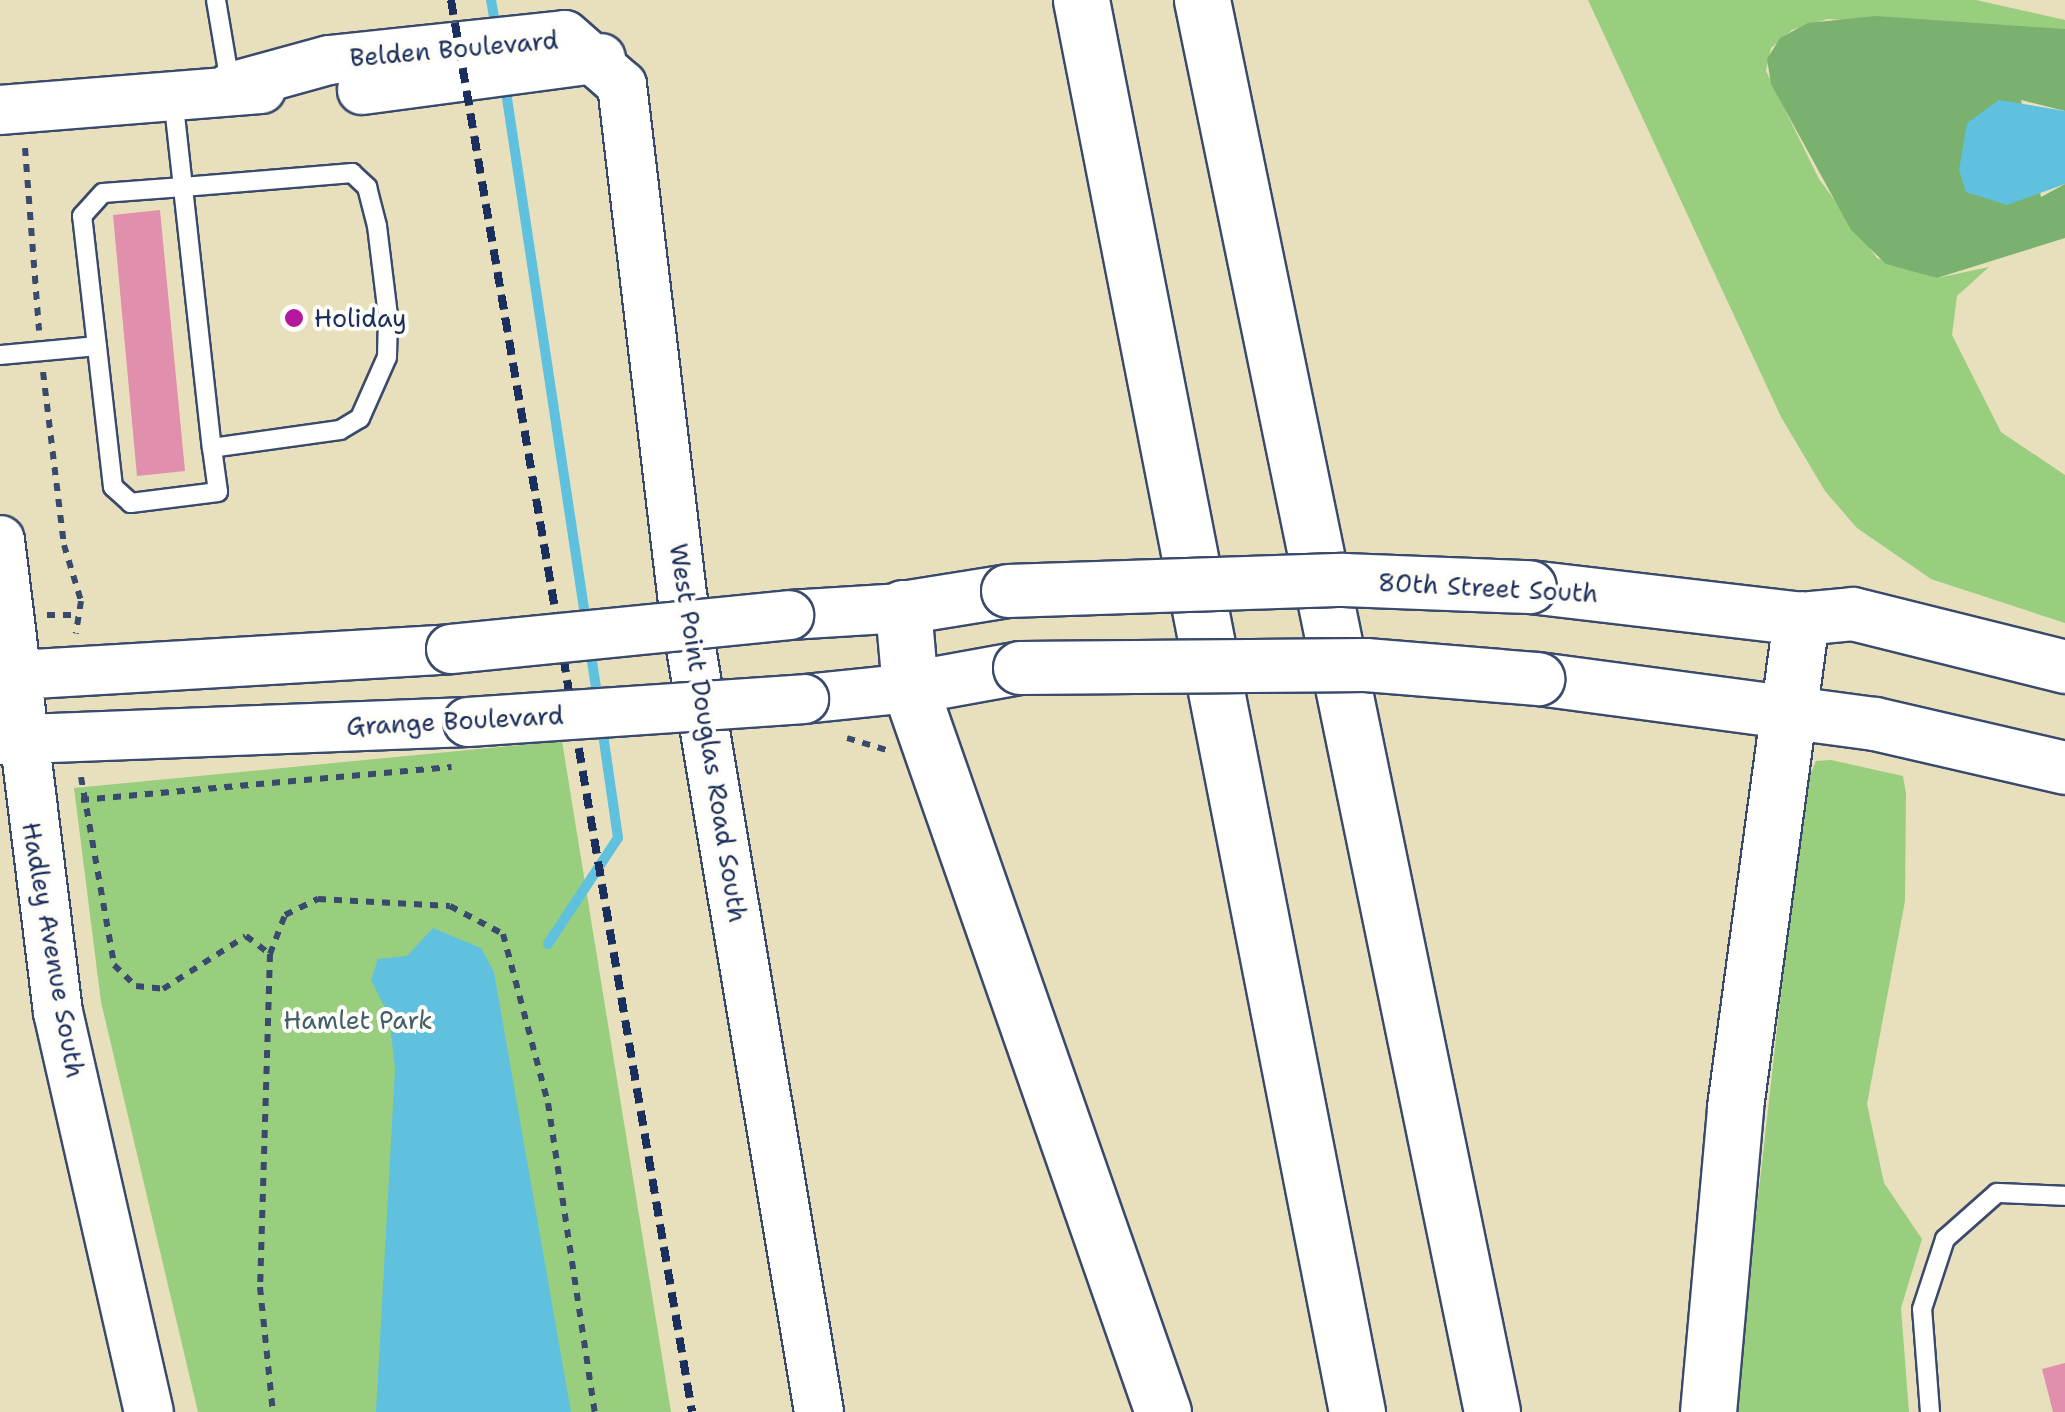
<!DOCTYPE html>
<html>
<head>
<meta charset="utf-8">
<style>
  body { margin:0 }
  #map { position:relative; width:2065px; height:1412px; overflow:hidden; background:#e8e0bc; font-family:"Shantell Sans",sans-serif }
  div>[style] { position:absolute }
  .green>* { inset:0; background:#99ce7f }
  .forest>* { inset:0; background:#7ab16e }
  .water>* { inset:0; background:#5fc1dd }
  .stream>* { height:10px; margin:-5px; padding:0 5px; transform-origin:5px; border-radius:5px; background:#5fc1dd }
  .building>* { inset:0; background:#e08fac }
  .path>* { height:6px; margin-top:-3px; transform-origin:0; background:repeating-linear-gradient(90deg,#3a4a6c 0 8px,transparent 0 16px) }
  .roads { filter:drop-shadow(2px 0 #3a4a6c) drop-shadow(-2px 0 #3a4a6c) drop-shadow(0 2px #3a4a6c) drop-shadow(0 -2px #3a4a6c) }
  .service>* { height:18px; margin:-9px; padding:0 9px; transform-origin:9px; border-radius:9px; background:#fff }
  .tertiary>* { height:48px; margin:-24px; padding:0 24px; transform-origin:24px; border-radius:24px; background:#fff }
  .secondary>* { height:52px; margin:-26px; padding:0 26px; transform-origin:26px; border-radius:26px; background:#fff }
  .motorway>* { height:55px; margin:-27.5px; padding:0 27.5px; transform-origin:27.5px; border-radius:27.5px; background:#fff }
  .rail>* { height:8px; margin-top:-4px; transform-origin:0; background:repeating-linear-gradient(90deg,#1b2f5e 0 15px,transparent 0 23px) }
  .bridges { filter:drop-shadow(2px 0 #3a4a6c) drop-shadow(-2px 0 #3a4a6c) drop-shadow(0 2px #3a4a6c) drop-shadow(0 -2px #3a4a6c) }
  .tertiary-bridge>* { height:48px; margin:-24px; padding:0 24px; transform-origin:24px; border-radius:24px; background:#fff }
  .secondary-bridge>* { height:52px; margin:-26px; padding:0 26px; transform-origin:26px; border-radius:26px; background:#fff }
  .dots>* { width:28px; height:28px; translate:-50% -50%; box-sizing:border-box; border:5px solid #fdfcf7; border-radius:50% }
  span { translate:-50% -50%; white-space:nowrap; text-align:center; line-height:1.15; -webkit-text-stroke:8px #fdfcf7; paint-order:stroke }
  .street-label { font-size:25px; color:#1b2f5e }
  .poi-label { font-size:25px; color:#1b2f5e }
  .left { translate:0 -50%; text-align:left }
  .park-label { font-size:25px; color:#415f68 }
</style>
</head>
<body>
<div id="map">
  <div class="green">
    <i style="clip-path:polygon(1588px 0,1976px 0,2065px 20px,2065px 29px,2028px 30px,1828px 19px,1792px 30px,1771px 48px,1766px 71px,1819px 179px,1877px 258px,1937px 278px,1989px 267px,1957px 296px,1952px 335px,2001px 432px,2065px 475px,2065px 623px,1931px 579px,1857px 528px,1825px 491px,1781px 417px)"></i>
    <i style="clip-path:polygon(562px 741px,671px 1412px,198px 1412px,101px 1002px,74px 788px)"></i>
    <i style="clip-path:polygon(1831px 760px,1903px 776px,1906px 793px,1905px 901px,1867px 1104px,1884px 1183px,1922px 1239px,1901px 1308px,1909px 1412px,1734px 1412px,1804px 789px,1816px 761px)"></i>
  </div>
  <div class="forest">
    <i style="clip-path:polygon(1875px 16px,2065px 29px,2065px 111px,2021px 100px,2041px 197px,2065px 184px,2065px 238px,1937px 278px,1886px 264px,1851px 230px,1771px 84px,1767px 59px,1780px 38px,1808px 23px)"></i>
  </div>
  <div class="water">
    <i style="clip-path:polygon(1999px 100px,2065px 111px,2065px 184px,2007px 205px,1966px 192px,1959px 170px,1967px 123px)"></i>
    <i style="clip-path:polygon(433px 928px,481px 948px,494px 972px,571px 1412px,376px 1412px,395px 1069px,389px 1016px,371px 980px,378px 959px,407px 956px)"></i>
  </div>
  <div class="stream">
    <i style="left:491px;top:0;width:28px;rotate:80deg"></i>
    <i style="left:505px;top:85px;width:543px;rotate:81.42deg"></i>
    <i style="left:590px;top:648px;width:54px;rotate:81.4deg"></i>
    <i style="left:548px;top:944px;width:127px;rotate:-56.6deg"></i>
    <i style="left:618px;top:838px;width:112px;rotate:-98.2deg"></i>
  </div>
  <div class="building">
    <i style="clip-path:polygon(160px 210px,185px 471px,137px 476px,113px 215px)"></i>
    <i style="clip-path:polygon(2065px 1363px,2065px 1412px,2053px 1412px,2042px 1369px)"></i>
  </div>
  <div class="path">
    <i style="left:25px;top:148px;width:183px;rotate:85.6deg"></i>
    <i style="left:43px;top:372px;width:174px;rotate:83.1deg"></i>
    <i style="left:64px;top:545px;width:59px;rotate:73.1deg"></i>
    <i style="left:81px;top:601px;width:33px;rotate:99deg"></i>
    <i style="left:47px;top:615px;width:29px"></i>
    <i style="left:847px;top:738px;width:45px;rotate:16.8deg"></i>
    <i style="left:81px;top:777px;width:191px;rotate:80deg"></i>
    <i style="left:114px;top:965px;width:30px;rotate:44deg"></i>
    <i style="left:136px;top:986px;width:27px;rotate:6deg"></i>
    <i style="left:163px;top:989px;width:98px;rotate:-32.6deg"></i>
    <i style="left:246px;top:936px;width:30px;rotate:37deg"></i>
    <i style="left:270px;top:954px;width:333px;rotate:91.7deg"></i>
    <i style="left:260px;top:1287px;width:126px;rotate:84.1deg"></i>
    <i style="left:81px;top:800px;width:372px;rotate:-5.1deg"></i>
    <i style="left:270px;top:954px;width:42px;rotate:-69deg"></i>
    <i style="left:285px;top:915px;width:37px;rotate:-26deg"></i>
    <i style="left:318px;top:899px;width:132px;rotate:3deg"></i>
    <i style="left:450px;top:906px;width:60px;rotate:27.8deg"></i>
    <i style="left:503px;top:934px;width:175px;rotate:75.1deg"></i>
    <i style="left:548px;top:1103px;width:313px;rotate:81.4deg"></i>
  </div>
  <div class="roads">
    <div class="service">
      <i style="left:216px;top:0;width:84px;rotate:80.4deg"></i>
      <i style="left:173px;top:97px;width:353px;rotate:83.7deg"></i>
      <i style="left:212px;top:448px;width:44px;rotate:82.2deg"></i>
      <i style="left:218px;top:492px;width:88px;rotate:172.8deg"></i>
      <i style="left:131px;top:503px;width:24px;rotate:-138deg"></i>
      <i style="left:113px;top:487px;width:273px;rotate:-96.5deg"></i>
      <i style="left:82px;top:216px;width:31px;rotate:-48deg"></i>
      <i style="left:103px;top:193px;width:80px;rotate:-4.3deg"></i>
      <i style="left:183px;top:187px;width:170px;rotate:-4.7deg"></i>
      <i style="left:352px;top:173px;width:21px;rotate:43deg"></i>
      <i style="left:367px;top:187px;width:40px;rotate:75.6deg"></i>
      <i style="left:377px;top:226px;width:91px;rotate:83deg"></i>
      <i style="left:388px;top:316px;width:41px;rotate:91.4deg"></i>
      <i style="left:387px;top:357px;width:67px;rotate:113.9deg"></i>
      <i style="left:360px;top:418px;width:23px;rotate:149deg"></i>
      <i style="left:340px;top:430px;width:129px;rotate:172deg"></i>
      <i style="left:0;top:355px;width:97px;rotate:-5.3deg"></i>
      <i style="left:1930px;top:1412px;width:103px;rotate:-94.4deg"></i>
      <i style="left:1922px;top:1309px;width:74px;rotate:-71.8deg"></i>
      <i style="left:1945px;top:1239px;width:69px;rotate:-41.5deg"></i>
      <i style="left:1997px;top:1193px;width:68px;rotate:2.5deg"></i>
    </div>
    <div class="tertiary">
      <i style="left:231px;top:87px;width:102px;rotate:-15.4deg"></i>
      <i style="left:329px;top:60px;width:237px;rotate:-6deg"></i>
      <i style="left:565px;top:35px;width:76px;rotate:41.3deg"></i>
      <i style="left:622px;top:85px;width:513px;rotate:83.28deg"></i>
      <i style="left:682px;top:594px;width:829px;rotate:80.49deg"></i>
      <i style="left:362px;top:90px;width:241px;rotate:-7.6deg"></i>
      <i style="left:0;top:110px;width:262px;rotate:-4.6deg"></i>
      <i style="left:0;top:540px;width:476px;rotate:83deg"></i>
      <i style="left:58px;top:1012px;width:410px;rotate:77.2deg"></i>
      <i style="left:789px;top:615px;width:114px;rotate:-3.5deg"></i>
      <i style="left:0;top:676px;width:452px;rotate:-3.4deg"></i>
      <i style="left:804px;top:699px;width:107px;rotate:-5.9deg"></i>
      <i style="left:0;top:740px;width:468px;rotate:-2.2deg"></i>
    </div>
    <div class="secondary">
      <i style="left:1530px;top:587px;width:273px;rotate:6.7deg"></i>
      <i style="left:1801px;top:619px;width:52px;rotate:-5.5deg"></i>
      <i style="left:1853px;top:614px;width:219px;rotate:14deg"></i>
      <i style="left:903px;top:608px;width:106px;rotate:-9.2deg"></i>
      <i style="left:1538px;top:679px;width:340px;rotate:7.6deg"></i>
      <i style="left:1875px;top:724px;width:195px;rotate:13deg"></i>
      <i style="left:910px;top:688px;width:112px;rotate:-10.3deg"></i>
    </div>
    <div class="motorway">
      <i style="left:1081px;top:0;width:1439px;rotate:78.94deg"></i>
      <i style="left:1202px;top:0;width:1441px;rotate:78.39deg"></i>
      <i style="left:903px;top:608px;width:80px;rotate:85deg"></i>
      <i style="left:910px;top:688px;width:767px;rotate:70.74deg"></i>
      <i style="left:1708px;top:1412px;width:306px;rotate:-84.9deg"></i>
      <i style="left:1735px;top:1107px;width:492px;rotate:-82.3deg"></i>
    </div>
  </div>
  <div class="rail">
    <i style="left:451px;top:0;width:1432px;rotate:80.31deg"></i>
  </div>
  <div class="bridges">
    <div class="tertiary-bridge">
      <i style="left:451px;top:649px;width:340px;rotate:-5.7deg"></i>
      <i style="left:468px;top:722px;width:337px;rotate:-3.9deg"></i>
    </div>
    <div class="secondary-bridge">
      <i style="left:1008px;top:591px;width:336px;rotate:-1.9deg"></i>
      <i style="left:1344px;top:580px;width:186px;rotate:2.2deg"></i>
      <i style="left:1020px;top:668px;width:346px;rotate:-0.5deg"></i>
      <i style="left:1366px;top:665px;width:173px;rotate:4.7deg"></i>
    </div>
  </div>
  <div class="dots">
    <i style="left:294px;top:318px;background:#b5179e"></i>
  </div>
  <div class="street-label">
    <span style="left:454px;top:49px;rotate:-5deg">Belden Boulevard</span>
    <span style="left:1488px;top:588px;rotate:3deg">80th Street South</span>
    <span style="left:455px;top:721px;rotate:-3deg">Grange Boulevard</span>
    <span style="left:708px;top:733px;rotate:81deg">West Point Douglas Road South</span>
    <span style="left:53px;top:950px;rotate:80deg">Hadley Avenue South</span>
  </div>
  <div class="poi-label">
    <span class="left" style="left:314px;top:318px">Holiday</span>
  </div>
  <div class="park-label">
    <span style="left:358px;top:1020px">Hamlet Park</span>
  </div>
</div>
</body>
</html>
